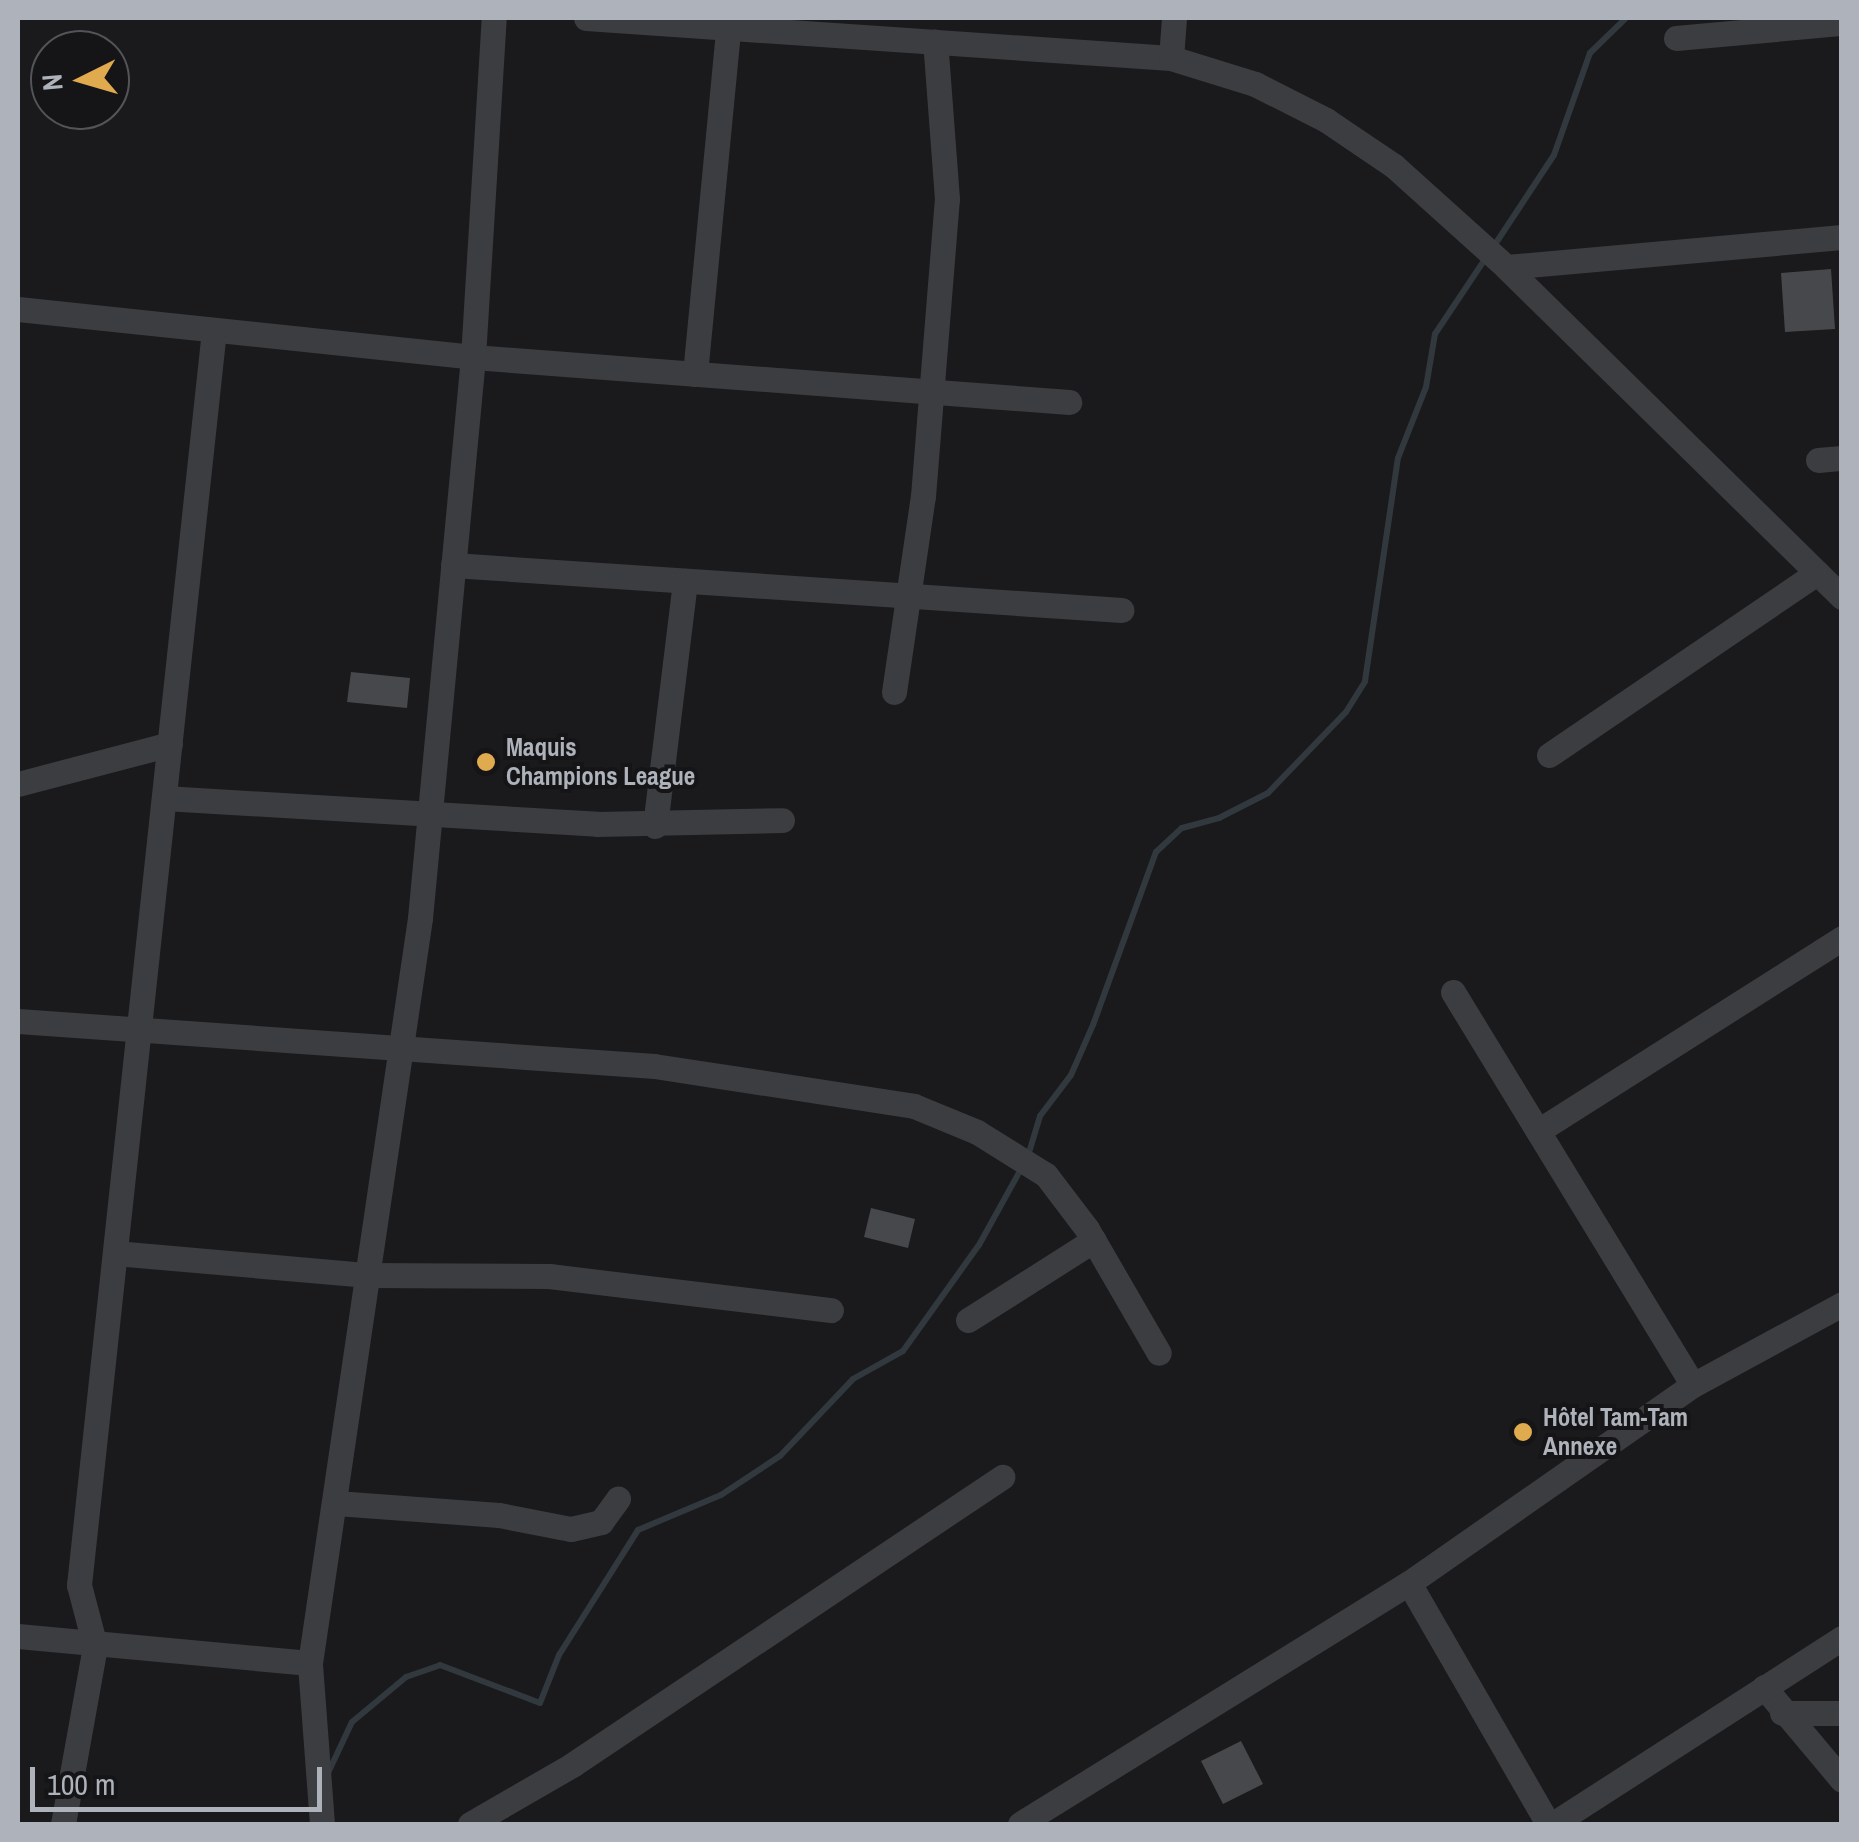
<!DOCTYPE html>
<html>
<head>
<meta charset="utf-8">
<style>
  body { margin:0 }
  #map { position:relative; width:1859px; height:1842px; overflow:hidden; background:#1a1a1c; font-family:"Archivo Narrow",sans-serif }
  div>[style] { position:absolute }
  .stream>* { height:6px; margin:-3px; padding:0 3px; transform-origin:3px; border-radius:3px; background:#31393f }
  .building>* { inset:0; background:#47484c }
  .minor>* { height:25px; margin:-12.5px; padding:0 12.5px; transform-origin:12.5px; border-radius:12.5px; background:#3c3d41 }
  .dots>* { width:28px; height:28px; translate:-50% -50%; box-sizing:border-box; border:5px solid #151517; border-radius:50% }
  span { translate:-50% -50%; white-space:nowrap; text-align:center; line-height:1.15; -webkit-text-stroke:8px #151517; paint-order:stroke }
  .poi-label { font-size:25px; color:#aeb2ba; font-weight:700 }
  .left { translate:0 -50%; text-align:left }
  .frame { position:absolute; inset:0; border:20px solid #aeb2ba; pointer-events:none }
  .north { position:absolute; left:30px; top:30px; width:100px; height:100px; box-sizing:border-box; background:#151517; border:2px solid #525458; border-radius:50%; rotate:265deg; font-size:28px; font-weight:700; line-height:40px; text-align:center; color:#aeb2ba }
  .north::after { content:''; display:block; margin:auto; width:35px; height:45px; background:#e0aa4e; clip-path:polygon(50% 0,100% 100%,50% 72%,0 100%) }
  .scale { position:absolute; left:30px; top:1767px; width:292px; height:45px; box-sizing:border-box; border:5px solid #aeb2ba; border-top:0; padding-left:12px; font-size:30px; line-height:35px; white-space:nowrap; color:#aeb2ba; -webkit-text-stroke:8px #151517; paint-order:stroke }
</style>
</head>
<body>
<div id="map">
  <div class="stream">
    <i style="left:1494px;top:246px;width:109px;rotate:-56.6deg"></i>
    <i style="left:1554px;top:155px;width:108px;rotate:-70.6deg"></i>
    <i style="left:1590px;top:53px;width:50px;rotate:-44.2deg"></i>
    <i style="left:1028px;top:1156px;width:42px;rotate:-73.3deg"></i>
    <i style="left:1040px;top:1116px;width:51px;rotate:-52.9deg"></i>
    <i style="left:1071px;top:1075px;width:55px;rotate:-66.3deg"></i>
    <i style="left:1093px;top:1025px;width:184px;rotate:-70deg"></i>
    <i style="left:1156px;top:852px;width:35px;rotate:-43deg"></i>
    <i style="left:1182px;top:828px;width:38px;rotate:-15deg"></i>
    <i style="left:1219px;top:818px;width:55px;rotate:-27deg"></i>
    <i style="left:1268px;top:793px;width:112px;rotate:-46.1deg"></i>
    <i style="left:1346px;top:712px;width:36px;rotate:-58deg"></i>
    <i style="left:1365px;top:681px;width:225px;rotate:-81.6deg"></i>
    <i style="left:1398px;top:458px;width:76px;rotate:-68.5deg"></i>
    <i style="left:1426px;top:387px;width:54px;rotate:-80.4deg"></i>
    <i style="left:1435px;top:334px;width:94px;rotate:-56.3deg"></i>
    <i style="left:328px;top:1773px;width:56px;rotate:-64.8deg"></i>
    <i style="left:352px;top:1722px;width:70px;rotate:-39.8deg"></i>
    <i style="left:406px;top:1677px;width:36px;rotate:-19deg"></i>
    <i style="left:440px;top:1665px;width:107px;rotate:20.8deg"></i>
    <i style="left:540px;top:1703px;width:52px;rotate:-68.4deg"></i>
    <i style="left:559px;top:1655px;width:148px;rotate:-57.7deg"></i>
    <i style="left:638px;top:1530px;width:90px;rotate:-22.9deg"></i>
    <i style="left:721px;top:1495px;width:71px;rotate:-33.5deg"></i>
    <i style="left:780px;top:1456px;width:106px;rotate:-46.5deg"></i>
    <i style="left:853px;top:1379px;width:57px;rotate:-29.2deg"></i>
    <i style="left:903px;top:1351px;width:130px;rotate:-54.4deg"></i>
    <i style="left:979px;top:1245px;width:89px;rotate:-61.1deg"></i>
  </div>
  <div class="building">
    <i style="clip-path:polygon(1831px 269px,1835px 329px,1785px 332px,1781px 273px)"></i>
    <i style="clip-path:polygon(351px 672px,410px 678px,407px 708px,347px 702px)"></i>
    <i style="clip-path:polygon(871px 1208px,915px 1219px,908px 1248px,864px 1237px)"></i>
    <i style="clip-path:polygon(1241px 1741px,1263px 1784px,1223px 1804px,1201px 1761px)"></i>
  </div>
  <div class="minor">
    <i style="left:586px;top:18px;width:586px;rotate:3.91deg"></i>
    <i style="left:1171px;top:58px;width:88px;rotate:17.2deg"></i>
    <i style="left:1255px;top:84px;width:80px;rotate:26.9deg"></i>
    <i style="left:1326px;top:120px;width:82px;rotate:34.1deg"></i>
    <i style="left:1394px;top:166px;width:151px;rotate:42deg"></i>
    <i style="left:1506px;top:267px;width:471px;rotate:44.5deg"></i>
    <i style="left:1676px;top:38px;width:167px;rotate:-5.2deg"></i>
    <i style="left:1171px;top:58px;width:40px;rotate:-85.7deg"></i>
    <i style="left:1506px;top:267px;width:337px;rotate:-5.1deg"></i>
    <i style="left:18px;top:309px;width:458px;rotate:6deg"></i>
    <i style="left:473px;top:357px;width:598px;rotate:4.32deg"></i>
    <i style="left:695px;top:374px;width:358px;rotate:-84.5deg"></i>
    <i style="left:1818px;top:460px;width:24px;rotate:-5deg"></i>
    <i style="left:453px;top:565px;width:670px;rotate:3.85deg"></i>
    <i style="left:894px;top:692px;width:198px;rotate:-81.6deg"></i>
    <i style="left:923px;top:496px;width:298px;rotate:-85.4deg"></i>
    <i style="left:947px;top:199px;width:158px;rotate:-94.3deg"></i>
    <i style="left:1549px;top:755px;width:324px;rotate:-34.2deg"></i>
    <i style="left:18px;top:784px;width:157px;rotate:-14.7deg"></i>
    <i style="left:164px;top:798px;width:434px;rotate:3.4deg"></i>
    <i style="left:597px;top:824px;width:185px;rotate:-1.2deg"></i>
    <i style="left:655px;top:826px;width:247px;rotate:-83deg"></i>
    <i style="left:1453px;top:992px;width:460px;rotate:58.6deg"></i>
    <i style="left:18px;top:1021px;width:638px;rotate:4.05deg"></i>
    <i style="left:654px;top:1066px;width:263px;rotate:8.7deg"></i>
    <i style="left:914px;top:1106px;width:68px;rotate:22.4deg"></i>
    <i style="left:977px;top:1132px;width:81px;rotate:31.9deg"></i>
    <i style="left:1046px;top:1175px;width:68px;rotate:52.8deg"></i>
    <i style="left:1087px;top:1229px;width:143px;rotate:59.9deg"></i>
    <i style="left:1538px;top:1131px;width:360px;rotate:-32.4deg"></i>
    <i style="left:115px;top:1253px;width:251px;rotate:5deg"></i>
    <i style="left:365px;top:1275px;width:184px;rotate:0.3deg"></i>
    <i style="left:549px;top:1276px;width:284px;rotate:6.9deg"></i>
    <i style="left:968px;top:1320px;width:149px;rotate:-32.4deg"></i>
    <i style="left:336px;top:1503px;width:163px;rotate:4.2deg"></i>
    <i style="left:499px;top:1515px;width:73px;rotate:11deg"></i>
    <i style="left:571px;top:1529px;width:31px;rotate:-13deg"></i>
    <i style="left:601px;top:1522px;width:29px;rotate:-54deg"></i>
    <i style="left:1409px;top:1583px;width:278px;rotate:60deg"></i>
    <i style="left:18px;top:1636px;width:293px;rotate:5.3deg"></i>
    <i style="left:1764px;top:1687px;width:121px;rotate:50deg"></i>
    <i style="left:1782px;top:1713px;width:60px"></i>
    <i style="left:63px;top:1824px;width:181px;rotate:-79.8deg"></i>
    <i style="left:95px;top:1646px;width:63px;rotate:-104.7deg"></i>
    <i style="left:79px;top:1585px;width:1262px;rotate:-83.86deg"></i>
    <i style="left:322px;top:1824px;width:161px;rotate:-94.3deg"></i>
    <i style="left:310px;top:1663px;width:753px;rotate:-81.6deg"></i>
    <i style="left:420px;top:918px;width:563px;rotate:-84.6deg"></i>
    <i style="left:473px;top:357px;width:340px;rotate:-86.5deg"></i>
    <i style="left:470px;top:1824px;width:118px;rotate:-30deg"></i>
    <i style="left:572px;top:1765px;width:518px;rotate:-33.81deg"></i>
    <i style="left:1020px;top:1824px;width:458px;rotate:-31.8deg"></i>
    <i style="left:1409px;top:1583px;width:346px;rotate:-34.9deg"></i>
    <i style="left:1693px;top:1385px;width:170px;rotate:-28.5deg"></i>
    <i style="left:1553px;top:1824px;width:344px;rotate:-32.8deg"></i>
  </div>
  <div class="dots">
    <i style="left:486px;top:762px;background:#e0aa4e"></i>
    <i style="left:1523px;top:1432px;background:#e0aa4e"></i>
  </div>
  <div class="poi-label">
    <span class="left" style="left:506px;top:762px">Maquis<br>Champions League</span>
    <span class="left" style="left:1543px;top:1432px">Hôtel Tam-Tam<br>Annexe</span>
  </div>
  <div class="frame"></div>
  <div class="north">N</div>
  <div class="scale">100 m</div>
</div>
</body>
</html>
